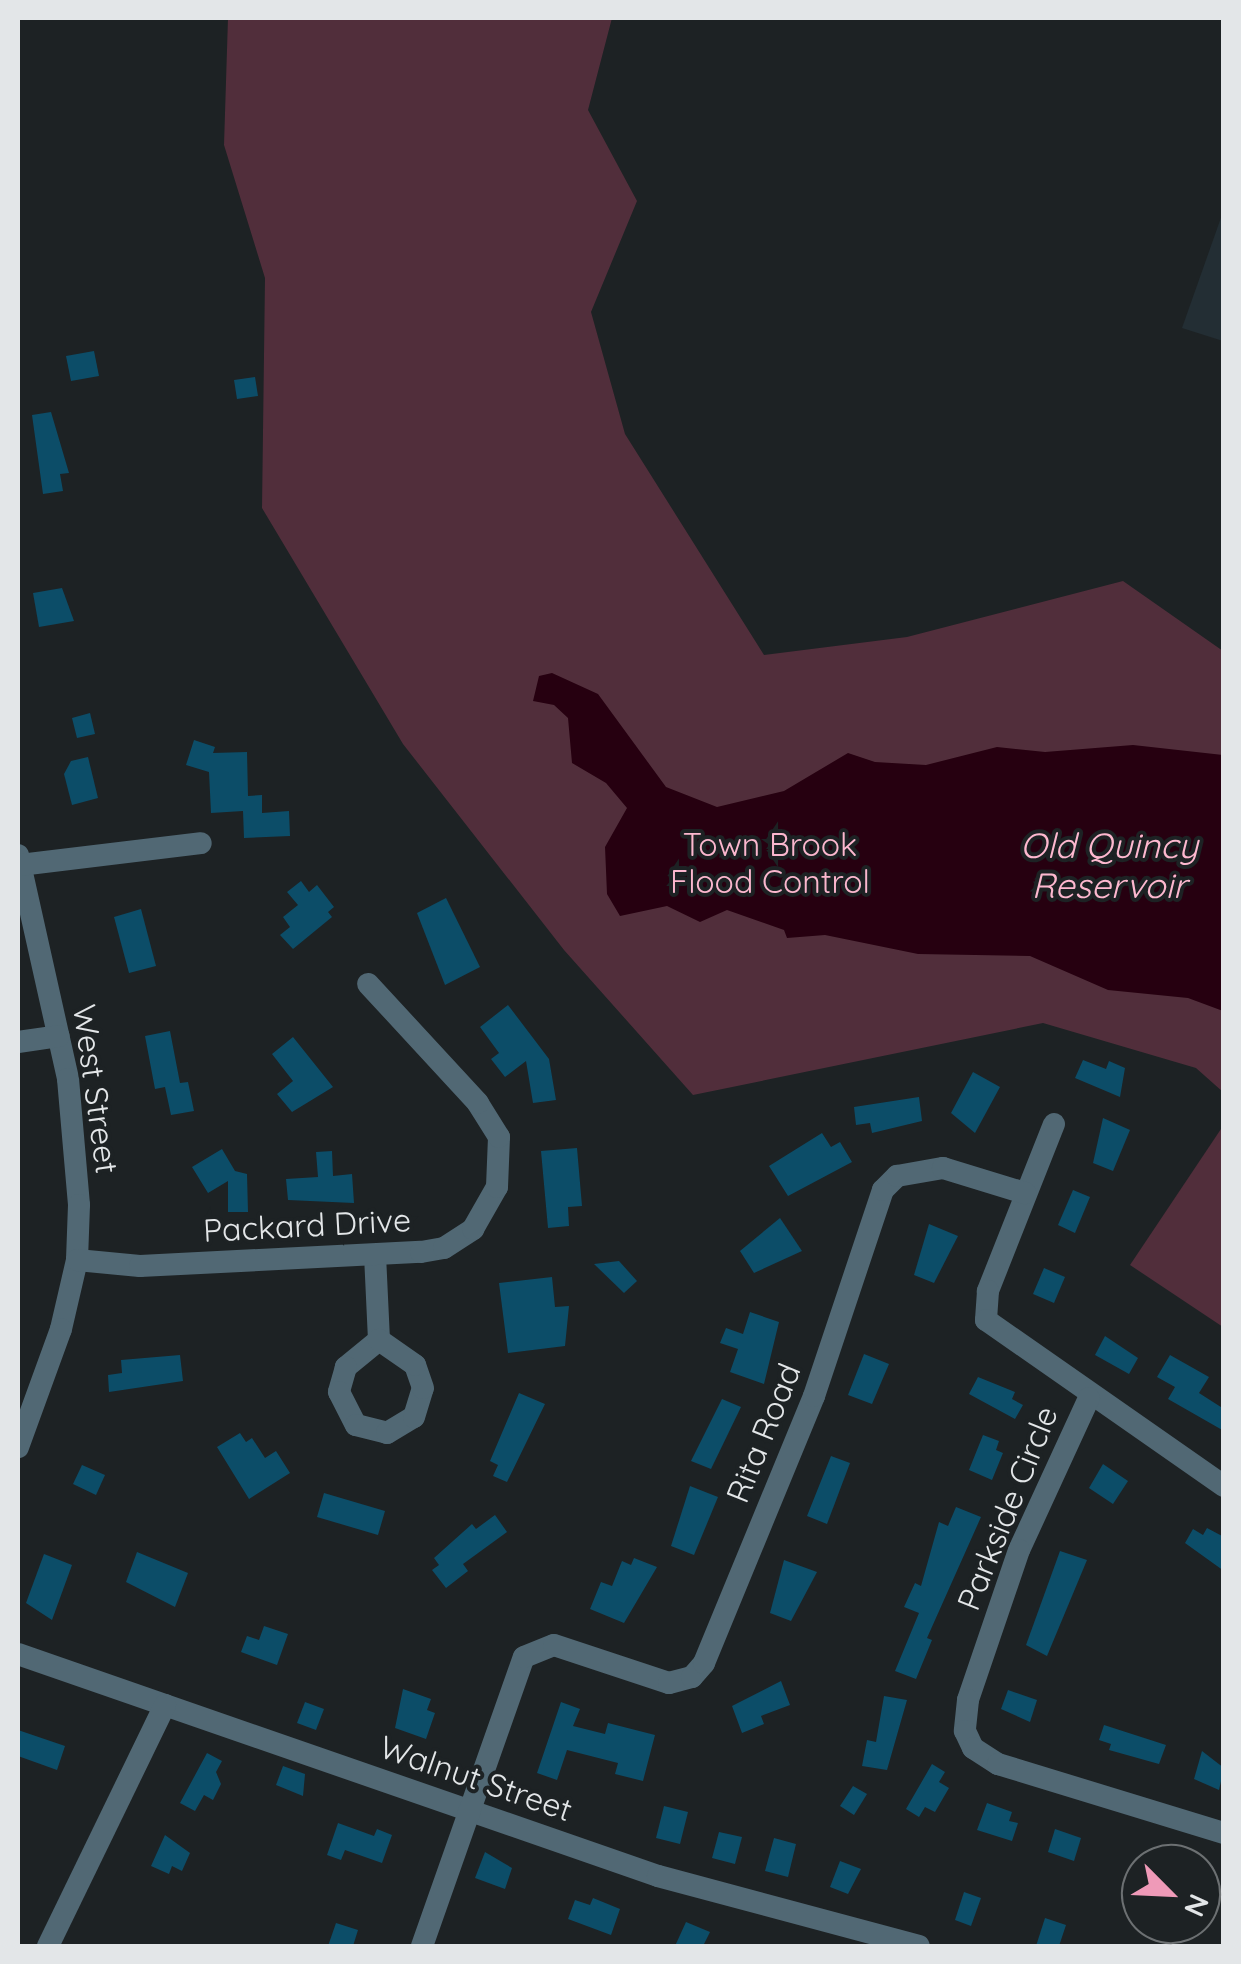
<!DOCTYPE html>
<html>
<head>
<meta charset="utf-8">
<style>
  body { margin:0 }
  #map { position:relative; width:1241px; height:1964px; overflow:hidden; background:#1d2224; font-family:Quicksand,sans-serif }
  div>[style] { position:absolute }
  .built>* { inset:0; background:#232e34 }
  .green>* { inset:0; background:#512e3b }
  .water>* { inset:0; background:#260010 }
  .building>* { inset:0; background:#0c4d68 }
  .minor>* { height:22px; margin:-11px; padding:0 11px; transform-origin:11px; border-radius:11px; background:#516874 }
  span { translate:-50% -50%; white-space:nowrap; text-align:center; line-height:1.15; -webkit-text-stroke:8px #1d2224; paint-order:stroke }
  .park-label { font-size:32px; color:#fbb7ce }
  .street-label { font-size:32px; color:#e3e6e8 }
  .water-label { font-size:35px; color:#fdb8cf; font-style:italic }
  .frame { position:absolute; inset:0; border:20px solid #e3e6e8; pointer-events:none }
  .north { position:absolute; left:1121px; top:1844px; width:100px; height:100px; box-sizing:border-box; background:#1d2224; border:2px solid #6c7072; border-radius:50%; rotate:114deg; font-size:28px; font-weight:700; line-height:40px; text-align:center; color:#e3e6e8 }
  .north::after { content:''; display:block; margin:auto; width:35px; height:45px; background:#ef9ab8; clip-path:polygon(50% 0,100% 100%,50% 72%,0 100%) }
</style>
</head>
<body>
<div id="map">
  <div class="built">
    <i style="clip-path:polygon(1223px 212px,1224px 341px,1223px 341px,1182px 328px)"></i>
  </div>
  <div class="green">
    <i style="clip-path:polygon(228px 18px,612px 18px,588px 110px,637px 201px,591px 312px,625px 434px,764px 655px,907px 637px,1123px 581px,1223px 651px,1223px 1092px,1196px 1068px,1043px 1023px,693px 1095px,564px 950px,403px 744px,262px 508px,265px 278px,224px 145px)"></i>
    <i style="clip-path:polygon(1223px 1126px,1223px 1327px,1130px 1265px)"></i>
  </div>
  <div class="water">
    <i style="clip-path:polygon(552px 673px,598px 694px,666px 787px,717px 807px,784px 791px,848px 753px,875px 762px,926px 765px,997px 747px,1045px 752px,1133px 745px,1223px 755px,1223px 1011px,1188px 998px,1108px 990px,1030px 956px,918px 954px,825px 935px,787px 938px,784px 930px,727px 910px,700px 922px,667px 906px,620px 916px,607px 894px,605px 847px,627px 808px,606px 783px,572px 763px,568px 718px,554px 705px,533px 701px,539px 676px)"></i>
  </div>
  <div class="building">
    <i style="clip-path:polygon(94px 351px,99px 376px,71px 381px,66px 356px)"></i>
    <i style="clip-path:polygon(255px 377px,258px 396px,237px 399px,234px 380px)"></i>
    <i style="clip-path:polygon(51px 412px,69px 473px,60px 474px,63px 491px,43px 494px,32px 415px)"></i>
    <i style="clip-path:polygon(62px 588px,74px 621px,39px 627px,33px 593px)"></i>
    <i style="clip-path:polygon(90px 713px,95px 734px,77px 738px,72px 718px)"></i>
    <i style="clip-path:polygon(194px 740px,215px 747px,213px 753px,247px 752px,248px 796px,262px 795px,262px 813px,289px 811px,290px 836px,244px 838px,243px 811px,211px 813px,209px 772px,186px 765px)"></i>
    <i style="clip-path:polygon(88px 757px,98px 798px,72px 805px,64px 774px,71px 761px)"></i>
    <i style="clip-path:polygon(301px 881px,309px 892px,317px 885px,334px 907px,328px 912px,332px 917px,293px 949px,280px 935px,290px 927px,283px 917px,298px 905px,287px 892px)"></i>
    <i style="clip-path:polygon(446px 898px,480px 967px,445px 985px,417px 913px)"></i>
    <i style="clip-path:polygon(141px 909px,156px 966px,129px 973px,114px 917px)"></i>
    <i style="clip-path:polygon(508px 1005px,549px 1059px,556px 1100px,533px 1103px,526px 1061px,505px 1077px,491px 1059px,499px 1053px,480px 1027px)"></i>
    <i style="clip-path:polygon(170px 1031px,180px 1083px,188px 1082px,194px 1111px,171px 1115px,165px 1087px,155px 1089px,145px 1036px)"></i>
    <i style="clip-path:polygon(293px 1037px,333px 1087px,292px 1112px,277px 1094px,293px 1081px,272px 1054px)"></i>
    <i style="clip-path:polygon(1083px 1060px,1106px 1069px,1109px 1061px,1125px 1068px,1120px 1097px,1075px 1078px)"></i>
    <i style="clip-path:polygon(973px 1072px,1000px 1087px,975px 1133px,951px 1113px)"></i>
    <i style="clip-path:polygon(919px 1097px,922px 1121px,872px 1133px,870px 1123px,856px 1125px,854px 1107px)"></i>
    <i style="clip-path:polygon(1103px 1118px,1130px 1130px,1113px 1171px,1093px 1163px)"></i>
    <i style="clip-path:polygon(822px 1133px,831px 1147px,840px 1142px,852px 1162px,788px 1196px,769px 1166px)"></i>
    <i style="clip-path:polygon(577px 1148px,582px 1206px,568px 1207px,569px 1226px,548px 1228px,541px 1151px)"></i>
    <i style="clip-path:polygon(222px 1149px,235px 1171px,247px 1174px,248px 1212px,228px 1212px,228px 1181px,208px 1193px,192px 1167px)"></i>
    <i style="clip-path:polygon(332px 1151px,333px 1176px,352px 1174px,354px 1203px,288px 1200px,286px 1179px,318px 1177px,316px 1152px)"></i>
    <i style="clip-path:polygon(1073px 1190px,1090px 1197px,1075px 1233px,1058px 1225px)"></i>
    <i style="clip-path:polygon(780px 1218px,802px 1251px,754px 1273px,740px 1251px)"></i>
    <i style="clip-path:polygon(929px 1224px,958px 1236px,934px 1283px,914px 1275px)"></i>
    <i style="clip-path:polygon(619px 1261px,637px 1281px,624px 1293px,594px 1264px)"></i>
    <i style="clip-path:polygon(1044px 1268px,1065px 1277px,1054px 1303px,1033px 1294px)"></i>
    <i style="clip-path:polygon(552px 1277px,555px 1307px,569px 1306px,565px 1346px,508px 1353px,499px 1283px)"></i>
    <i style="clip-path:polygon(750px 1312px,779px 1322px,764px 1384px,730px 1372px,738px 1349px,720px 1343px,726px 1328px,743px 1334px)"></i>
    <i style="clip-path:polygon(1105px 1336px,1138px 1358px,1129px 1374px,1095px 1355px)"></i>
    <i style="clip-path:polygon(864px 1354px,889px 1364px,872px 1404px,848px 1395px)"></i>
    <i style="clip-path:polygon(180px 1355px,183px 1381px,109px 1392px,108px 1375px,122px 1373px,121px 1360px)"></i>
    <i style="clip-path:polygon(1170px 1355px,1209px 1377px,1199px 1393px,1224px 1409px,1224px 1431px,1168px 1399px,1175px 1387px,1157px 1377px)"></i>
    <i style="clip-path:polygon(978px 1377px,1015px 1392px,1012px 1399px,1023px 1405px,1015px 1419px,969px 1394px)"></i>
    <i style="clip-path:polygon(519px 1393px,545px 1404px,507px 1482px,493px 1476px,498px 1465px,490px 1461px)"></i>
    <i style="clip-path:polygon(722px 1399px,741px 1407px,711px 1469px,691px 1461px)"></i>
    <i style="clip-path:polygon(240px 1433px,246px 1442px,252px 1438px,265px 1458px,276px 1451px,290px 1473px,249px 1499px,217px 1447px)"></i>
    <i style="clip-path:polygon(983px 1435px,999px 1441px,996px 1450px,1003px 1453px,992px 1480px,969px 1470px)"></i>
    <i style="clip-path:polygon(831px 1456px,850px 1463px,827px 1524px,807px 1516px)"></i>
    <i style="clip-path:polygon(1103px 1464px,1128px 1481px,1113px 1504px,1089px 1488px)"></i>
    <i style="clip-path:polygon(82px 1465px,105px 1475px,96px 1495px,73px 1484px)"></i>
    <i style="clip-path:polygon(690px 1486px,718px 1497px,694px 1555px,671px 1546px)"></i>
    <i style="clip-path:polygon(324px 1493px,385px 1511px,378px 1535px,317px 1517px)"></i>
    <i style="clip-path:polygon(956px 1507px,981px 1517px,927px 1638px,932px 1640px,916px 1679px,895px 1671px,919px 1613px,904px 1607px,915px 1583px,921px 1586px,939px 1522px,948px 1526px)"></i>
    <i style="clip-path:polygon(495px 1515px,507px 1532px,463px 1564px,468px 1571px,446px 1588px,432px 1570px,439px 1565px,434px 1558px,472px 1524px,476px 1529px)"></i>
    <i style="clip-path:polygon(1207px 1528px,1224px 1537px,1224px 1571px,1185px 1543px,1193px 1529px,1203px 1535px)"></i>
    <i style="clip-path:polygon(1060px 1551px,1087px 1560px,1047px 1656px,1026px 1645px)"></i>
    <i style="clip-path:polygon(137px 1552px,188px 1573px,175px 1607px,126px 1582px)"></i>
    <i style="clip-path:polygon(44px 1554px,72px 1565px,52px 1620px,26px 1603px)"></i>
    <i style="clip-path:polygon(634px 1558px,657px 1567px,624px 1623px,590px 1609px,601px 1582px,612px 1586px,622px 1561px,631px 1565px)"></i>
    <i style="clip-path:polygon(784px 1560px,817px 1572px,791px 1621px,770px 1613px)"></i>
    <i style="clip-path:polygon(264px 1626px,288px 1634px,277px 1665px,241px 1652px,247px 1636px,259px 1640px)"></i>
    <i style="clip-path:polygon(781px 1681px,790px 1705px,761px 1716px,764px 1724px,742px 1733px,732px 1706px)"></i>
    <i style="clip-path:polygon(403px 1689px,431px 1699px,427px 1710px,435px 1713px,426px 1739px,395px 1728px)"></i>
    <i style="clip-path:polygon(1008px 1690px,1037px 1700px,1030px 1722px,1001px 1709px)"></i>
    <i style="clip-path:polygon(884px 1696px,907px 1700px,887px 1770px,862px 1766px,867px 1740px,876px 1742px)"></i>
    <i style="clip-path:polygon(305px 1702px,324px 1709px,316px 1730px,297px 1723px)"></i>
    <i style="clip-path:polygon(561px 1702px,580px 1709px,573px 1726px,605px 1734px,608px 1723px,655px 1735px,643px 1781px,615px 1774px,618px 1763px,567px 1750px,557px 1780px,537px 1773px)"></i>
    <i style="clip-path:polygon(1104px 1725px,1166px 1745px,1159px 1764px,1109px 1750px,1111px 1744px,1099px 1740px)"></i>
    <i style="clip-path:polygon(18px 1730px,65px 1746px,57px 1770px,18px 1756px)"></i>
    <i style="clip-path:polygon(1202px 1751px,1224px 1768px,1219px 1790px,1194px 1779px)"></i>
    <i style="clip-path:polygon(207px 1753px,222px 1761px,216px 1772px,221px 1784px,213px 1800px,204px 1795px,195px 1811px,180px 1803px)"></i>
    <i style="clip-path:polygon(932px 1764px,945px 1772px,939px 1782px,949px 1788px,935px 1812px,925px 1807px,919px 1817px,906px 1809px)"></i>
    <i style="clip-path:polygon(283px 1766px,305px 1774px,303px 1796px,276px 1785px)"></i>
    <i style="clip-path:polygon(853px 1786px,867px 1794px,854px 1815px,840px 1806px)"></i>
    <i style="clip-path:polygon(987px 1803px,1012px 1812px,1009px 1821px,1018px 1823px,1012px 1841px,977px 1830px)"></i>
    <i style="clip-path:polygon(664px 1806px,688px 1812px,680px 1844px,656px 1838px)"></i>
    <i style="clip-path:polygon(338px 1823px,374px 1836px,377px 1829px,392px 1835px,382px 1863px,345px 1850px,341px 1860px,327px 1855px)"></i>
    <i style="clip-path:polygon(1055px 1829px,1081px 1838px,1074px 1861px,1048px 1852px)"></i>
    <i style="clip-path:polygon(719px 1832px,742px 1837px,735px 1864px,712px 1858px)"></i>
    <i style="clip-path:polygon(165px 1835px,190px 1853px,182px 1871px,172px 1866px,169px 1874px,151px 1866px)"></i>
    <i style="clip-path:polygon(774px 1838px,796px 1844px,788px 1877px,765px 1871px)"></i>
    <i style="clip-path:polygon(485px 1852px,512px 1868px,505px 1889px,475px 1878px)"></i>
    <i style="clip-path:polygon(840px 1861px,861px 1869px,848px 1894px,830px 1887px)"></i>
    <i style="clip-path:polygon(964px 1892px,981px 1898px,971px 1926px,955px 1920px)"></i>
    <i style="clip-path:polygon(593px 1898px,620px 1909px,611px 1935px,568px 1919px,575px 1900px,590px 1905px)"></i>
    <i style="clip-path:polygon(1045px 1918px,1066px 1925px,1059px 1946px,1036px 1946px)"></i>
    <i style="clip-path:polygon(686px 1922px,710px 1932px,703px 1946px,675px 1946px)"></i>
    <i style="clip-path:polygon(336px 1923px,358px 1930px,353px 1946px,328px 1946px)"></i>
  </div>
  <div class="minor">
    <i style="left:18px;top:855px;width:230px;rotate:77.4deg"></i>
    <i style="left:68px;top:1079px;width:126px;rotate:85deg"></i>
    <i style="left:79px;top:1205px;width:55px;rotate:92.1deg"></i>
    <i style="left:77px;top:1260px;width:71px;rotate:103.1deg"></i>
    <i style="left:61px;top:1329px;width:126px;rotate:110deg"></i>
    <i style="left:20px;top:865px;width:182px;rotate:-6.9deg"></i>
    <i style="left:18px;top:1042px;width:41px;rotate:-8.3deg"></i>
    <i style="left:1054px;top:1124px;width:180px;rotate:111.6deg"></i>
    <i style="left:988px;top:1291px;width:29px;rotate:94deg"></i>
    <i style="left:986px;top:1320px;width:290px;rotate:34.9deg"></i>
    <i style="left:375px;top:1255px;width:85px;rotate:87.3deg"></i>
    <i style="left:379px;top:1340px;width:43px;rotate:140.7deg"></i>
    <i style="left:346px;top:1367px;width:26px;rotate:106deg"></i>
    <i style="left:339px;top:1392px;width:37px;rotate:63deg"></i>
    <i style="left:356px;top:1425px;width:32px;rotate:14deg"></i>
    <i style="left:387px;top:1433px;width:31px;rotate:-31deg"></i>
    <i style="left:414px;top:1417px;width:30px;rotate:-73deg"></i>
    <i style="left:423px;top:1388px;width:24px;rotate:-109deg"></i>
    <i style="left:415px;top:1365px;width:44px;rotate:-145.2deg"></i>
    <i style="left:77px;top:1260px;width:63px;rotate:5.4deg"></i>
    <i style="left:140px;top:1266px;width:281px;rotate:-2.9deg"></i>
    <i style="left:421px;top:1252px;width:23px;rotate:-10deg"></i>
    <i style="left:444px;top:1248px;width:35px;rotate:-33deg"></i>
    <i style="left:473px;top:1229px;width:48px;rotate:-60.3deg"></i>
    <i style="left:497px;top:1187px;width:50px;rotate:-87.7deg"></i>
    <i style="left:499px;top:1137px;width:40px;rotate:-122deg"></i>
    <i style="left:478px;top:1103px;width:162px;rotate:-132.7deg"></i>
    <i style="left:1089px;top:1398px;width:167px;rotate:114.7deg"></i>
    <i style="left:1019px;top:1550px;width:158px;rotate:108.8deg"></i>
    <i style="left:968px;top:1700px;width:31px;rotate:96deg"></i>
    <i style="left:965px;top:1731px;width:19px;rotate:65deg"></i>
    <i style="left:973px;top:1748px;width:30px;rotate:33deg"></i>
    <i style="left:998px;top:1764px;width:236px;rotate:17deg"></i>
    <i style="left:18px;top:1654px;width:677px;rotate:19.13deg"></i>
    <i style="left:658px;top:1876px;width:270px;rotate:15deg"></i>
    <i style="left:48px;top:1946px;width:268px;rotate:-64.1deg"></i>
    <i style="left:422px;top:1946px;width:306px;rotate:-70.6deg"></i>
    <i style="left:524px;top:1657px;width:32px;rotate:-22deg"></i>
    <i style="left:554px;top:1645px;width:121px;rotate:18.3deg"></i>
    <i style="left:669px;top:1683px;width:24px;rotate:-15deg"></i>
    <i style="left:692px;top:1677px;width:18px;rotate:-49deg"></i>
    <i style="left:704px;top:1663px;width:289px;rotate:-67.6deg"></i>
    <i style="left:814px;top:1396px;width:217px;rotate:-71.5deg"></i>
    <i style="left:883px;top:1190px;width:20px;rotate:-45deg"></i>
    <i style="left:897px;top:1176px;width:47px;rotate:-9.9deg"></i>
    <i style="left:943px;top:1168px;width:86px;rotate:17deg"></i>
  </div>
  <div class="park-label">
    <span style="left:770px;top:863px">Town Brook<br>Flood Control</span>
  </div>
  <div class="street-label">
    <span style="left:96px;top:1089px;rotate:82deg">West Street</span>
    <span style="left:307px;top:1225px;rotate:-3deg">Packard Drive</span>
    <span style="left:763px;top:1433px;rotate:-68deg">Rita Road</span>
    <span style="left:1007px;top:1508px;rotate:-68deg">Parkside Circle</span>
    <span style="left:476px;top:1778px;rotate:19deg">Walnut Street</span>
  </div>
  <div class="water-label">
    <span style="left:1109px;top:865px">Old Quincy<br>Reservoir</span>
  </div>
  <div class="frame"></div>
  <div class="north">N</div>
</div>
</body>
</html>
